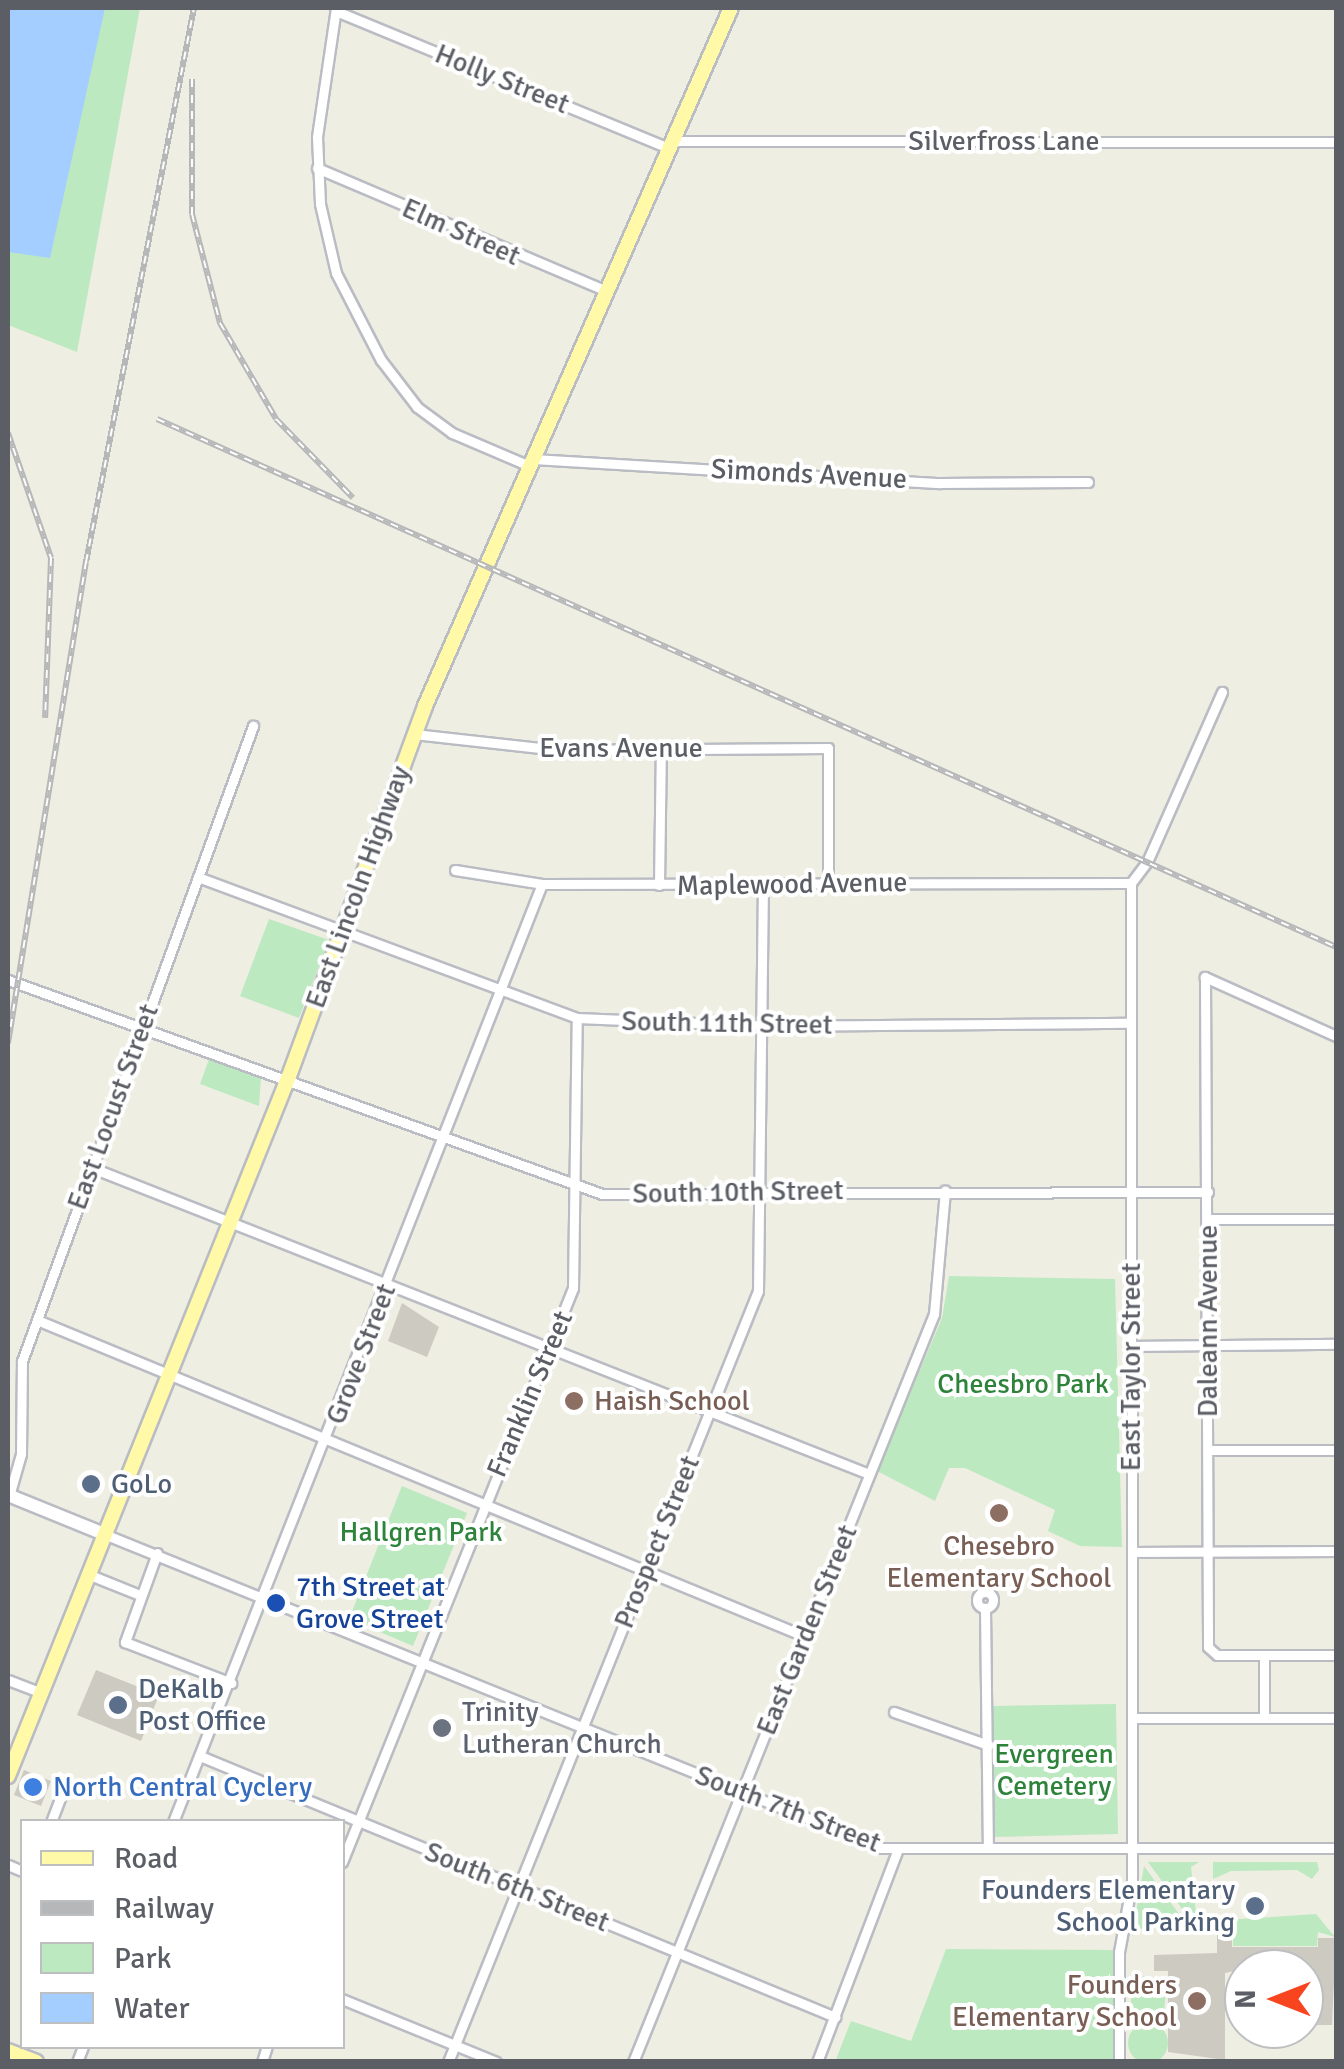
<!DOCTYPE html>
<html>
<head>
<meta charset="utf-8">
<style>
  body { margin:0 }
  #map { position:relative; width:1344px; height:2069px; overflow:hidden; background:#efeee3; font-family:Signika,sans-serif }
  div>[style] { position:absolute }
  .green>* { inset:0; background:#bde9c1 }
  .round { border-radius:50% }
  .water>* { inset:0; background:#a3ceff }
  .building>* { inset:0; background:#cccac1 }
  .roads { filter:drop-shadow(2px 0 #babcc3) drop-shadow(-2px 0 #babcc3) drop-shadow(0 2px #babcc3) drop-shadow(0 -2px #babcc3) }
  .street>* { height:9px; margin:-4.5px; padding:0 4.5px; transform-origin:4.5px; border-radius:4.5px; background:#fff }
  .street>.ring { margin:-4.5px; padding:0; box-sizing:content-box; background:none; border:9px solid #fff; border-radius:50% }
  .secondary>* { height:12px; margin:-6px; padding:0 6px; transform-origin:6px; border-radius:6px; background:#fff }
  .primary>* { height:14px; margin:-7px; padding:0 7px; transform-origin:7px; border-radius:7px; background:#fff9a8 }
  .rail>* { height:6px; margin-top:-3px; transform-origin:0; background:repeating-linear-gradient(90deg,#fff 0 8px,#b6b7b8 0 16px); box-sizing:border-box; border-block:2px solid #b6b7b8 }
  .dots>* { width:28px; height:28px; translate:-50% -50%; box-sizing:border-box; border:5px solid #fff; border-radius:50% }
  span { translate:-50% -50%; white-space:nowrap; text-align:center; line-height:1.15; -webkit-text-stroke:8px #fff; paint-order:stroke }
  .street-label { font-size:28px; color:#5b5e65 }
  .park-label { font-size:28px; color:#2c8339 }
  .education-label { font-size:28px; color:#785e54 }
  .left { translate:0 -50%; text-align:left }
  .right { translate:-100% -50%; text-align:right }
  .service-label { font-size:28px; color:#4e5e75 }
  .transit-label { font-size:28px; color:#164399 }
  .worship-label { font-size:28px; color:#5b616d }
  .shop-label { font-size:28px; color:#366cbe }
  .frame { position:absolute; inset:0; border:10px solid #5b5e65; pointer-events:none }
  .legend { position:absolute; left:20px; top:1819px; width:325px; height:230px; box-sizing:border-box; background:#fff; border:2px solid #bdbfc1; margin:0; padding:12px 18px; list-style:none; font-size:30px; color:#5b5e65 }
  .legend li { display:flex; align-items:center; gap:20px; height:50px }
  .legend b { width:50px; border:2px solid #bdbfc1 }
  .north { position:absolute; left:1224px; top:1949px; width:100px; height:100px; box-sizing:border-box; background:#fff; border:2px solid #bdbfc1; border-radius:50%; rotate:270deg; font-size:28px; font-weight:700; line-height:40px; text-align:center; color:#5b5e65 }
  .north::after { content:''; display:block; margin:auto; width:35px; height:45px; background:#f9451f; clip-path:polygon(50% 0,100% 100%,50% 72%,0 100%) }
</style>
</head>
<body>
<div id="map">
  <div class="green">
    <i style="clip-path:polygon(8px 8px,140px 8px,77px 352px,8px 325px)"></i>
    <i style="clip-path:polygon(269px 919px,329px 940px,299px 1018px,240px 996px)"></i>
    <i style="clip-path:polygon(209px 1059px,261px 1078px,259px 1106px,200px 1084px)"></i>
    <i style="clip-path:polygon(949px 1276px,1115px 1279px,1122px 1547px,1080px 1546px,1048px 1531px,1055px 1510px,965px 1468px,949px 1468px,935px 1501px,877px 1471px,942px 1318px)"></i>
    <i style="clip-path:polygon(402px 1486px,467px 1513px,413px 1646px,349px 1619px)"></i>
    <i style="clip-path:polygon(1116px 1704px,1118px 1834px,993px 1837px,991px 1706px)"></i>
    <i style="clip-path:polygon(1148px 1862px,1199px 1862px,1191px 1867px,1198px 1931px)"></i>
    <i style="clip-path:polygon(1213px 1862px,1317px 1862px,1319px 1870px,1312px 1879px,1297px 1870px,1231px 1871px,1213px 1879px)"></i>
    <i style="clip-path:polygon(1144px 1866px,1190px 1929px,1189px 1936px,1184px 1928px,1142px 1928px,1132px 1936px)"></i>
    <i style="clip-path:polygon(1316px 1914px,1335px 1937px,1318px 1932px,1317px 1946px,1233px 1946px,1233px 1933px,1214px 1933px,1225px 1920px)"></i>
    <i style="clip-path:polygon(946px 1949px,1124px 1950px,1124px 2061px,835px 2062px,851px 2021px,911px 2041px)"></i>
    <i style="clip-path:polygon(1131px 1975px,1167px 1979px,1163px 2023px,1131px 2022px)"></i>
    <i class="round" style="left:1128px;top:2023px;width:40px;height:40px"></i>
  </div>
  <div class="water">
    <i style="clip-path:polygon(8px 8px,105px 8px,50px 258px,8px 252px)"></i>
  </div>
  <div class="building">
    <i style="clip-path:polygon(402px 1303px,439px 1327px,427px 1357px,388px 1341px)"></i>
    <i style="clip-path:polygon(96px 1670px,159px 1695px,141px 1741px,77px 1715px)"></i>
    <i style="clip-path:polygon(24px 1770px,51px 1781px,41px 1806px,14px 1795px)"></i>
    <i style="clip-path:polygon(1217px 1934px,1232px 1934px,1232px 1947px,1318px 1947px,1318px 1938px,1336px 1938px,1332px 2025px,1304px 2025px,1304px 1969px,1244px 1969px,1225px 1973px,1225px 2060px,1168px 2052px,1168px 1971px,1154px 1971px,1154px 1955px,1217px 1953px)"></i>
  </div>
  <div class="roads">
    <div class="street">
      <i style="left:336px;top:8px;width:130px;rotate:98.4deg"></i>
      <i style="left:317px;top:137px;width:67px;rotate:87.4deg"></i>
      <i style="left:320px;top:204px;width:71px;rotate:76.9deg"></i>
      <i style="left:336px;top:273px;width:98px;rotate:62.7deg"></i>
      <i style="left:381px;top:360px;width:59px;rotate:52.5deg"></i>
      <i style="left:417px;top:407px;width:44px;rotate:36.6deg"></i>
      <i style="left:452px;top:433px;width:82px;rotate:23.1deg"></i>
      <i style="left:336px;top:11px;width:359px;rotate:22.4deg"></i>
      <i style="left:671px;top:141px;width:665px;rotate:0.09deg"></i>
      <i style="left:317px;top:168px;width:315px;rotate:23deg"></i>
      <i style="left:533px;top:459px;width:408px;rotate:3.4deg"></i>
      <i style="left:940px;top:483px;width:148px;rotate:-0.4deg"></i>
      <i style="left:414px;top:734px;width:145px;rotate:6.3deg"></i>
      <i style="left:558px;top:750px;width:270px;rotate:-0.4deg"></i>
      <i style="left:828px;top:748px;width:134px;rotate:90deg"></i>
      <i style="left:455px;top:870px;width:88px;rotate:9.1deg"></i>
      <i style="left:542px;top:884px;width:589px;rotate:-0.1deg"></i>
      <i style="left:198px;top:877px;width:404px;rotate:20.4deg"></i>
      <i style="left:577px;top:1018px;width:187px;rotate:2.4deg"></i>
      <i style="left:764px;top:1026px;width:364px;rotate:-0.5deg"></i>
      <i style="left:659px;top:885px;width:137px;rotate:-89.2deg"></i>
      <i style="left:8px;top:980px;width:631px;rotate:19.81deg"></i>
      <i style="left:602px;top:1194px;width:606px;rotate:-0.19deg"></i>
      <i style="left:1336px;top:1036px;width:144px;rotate:-155.8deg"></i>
      <i style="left:1205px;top:977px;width:670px;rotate:89.74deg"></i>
      <i style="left:1208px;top:1647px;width:12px;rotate:42deg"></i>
      <i style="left:1217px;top:1655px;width:119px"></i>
      <i style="left:90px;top:1167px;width:837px;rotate:21.51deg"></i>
      <i style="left:1208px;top:1219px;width:128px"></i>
      <i style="left:37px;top:1320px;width:830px;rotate:22.39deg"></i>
      <i style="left:1132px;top:1346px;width:204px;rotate:-0.6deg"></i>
      <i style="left:1208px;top:1450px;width:128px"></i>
      <i style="left:9px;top:1496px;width:44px;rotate:-74.1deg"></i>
      <i style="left:21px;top:1454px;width:93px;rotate:-89.4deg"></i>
      <i style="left:22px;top:1361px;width:676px;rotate:-70.01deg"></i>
      <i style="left:104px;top:1534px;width:838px;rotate:22deg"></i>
      <i style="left:881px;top:1848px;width:455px"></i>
      <i style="left:1132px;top:1552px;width:204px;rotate:-0.3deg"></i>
      <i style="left:157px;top:1553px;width:95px;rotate:109.8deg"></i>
      <i style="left:125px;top:1642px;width:114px;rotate:21.1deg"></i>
      <i style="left:90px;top:1575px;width:54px;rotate:21.8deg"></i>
      <i class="ring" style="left:977px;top:1592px;width:7px;height:7px"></i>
      <i style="left:985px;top:1608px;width:240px;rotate:89.3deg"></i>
      <i style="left:1264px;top:1656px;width:61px;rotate:90deg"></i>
      <i style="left:8px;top:1680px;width:36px;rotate:21deg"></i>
      <i style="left:894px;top:1712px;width:100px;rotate:19.3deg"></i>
      <i style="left:1132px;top:1718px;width:204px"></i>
      <i style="left:200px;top:1756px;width:687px;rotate:22.34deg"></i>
      <i style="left:51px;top:1822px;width:26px;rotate:-69deg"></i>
      <i style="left:173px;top:1822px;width:1008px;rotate:-68.53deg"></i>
      <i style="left:342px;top:1862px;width:619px;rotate:-68.08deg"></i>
      <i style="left:573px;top:1288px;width:270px;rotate:-89.2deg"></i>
      <i style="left:8px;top:1865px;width:15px;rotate:23deg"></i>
      <i style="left:342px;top:1999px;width:166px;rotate:22.2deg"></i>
      <i style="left:77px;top:2062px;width:17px;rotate:-69deg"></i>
      <i style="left:262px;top:2062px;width:17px;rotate:-73deg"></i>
      <i style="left:448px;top:2062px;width:831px;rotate:-68.1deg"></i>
      <i style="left:758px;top:1291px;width:408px;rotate:-89.3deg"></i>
      <i style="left:633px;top:2062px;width:806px;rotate:-68.08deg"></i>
      <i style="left:934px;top:1314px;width:124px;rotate:-84.9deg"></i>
      <i style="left:817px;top:2062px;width:228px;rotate:-69.2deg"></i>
      <i style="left:1119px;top:2062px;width:110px;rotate:-90deg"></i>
      <i style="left:1119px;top:1952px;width:72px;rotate:-79.6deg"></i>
      <i style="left:1132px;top:1881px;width:998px;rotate:-90.06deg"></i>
      <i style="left:1131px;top:883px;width:26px;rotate:-53deg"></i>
      <i style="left:1147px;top:862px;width:186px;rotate:-66.2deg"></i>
    </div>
    <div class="secondary">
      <i style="left:8px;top:1495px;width:104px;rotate:22.1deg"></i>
    </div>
    <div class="primary">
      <i style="left:8px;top:1776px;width:754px;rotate:-68.13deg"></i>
      <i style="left:289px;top:1076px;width:394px;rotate:-69.8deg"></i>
      <i style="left:425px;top:706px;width:762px;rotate:-66.33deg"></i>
      <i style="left:8px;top:2051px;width:30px;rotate:21deg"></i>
    </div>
  </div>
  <div class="rail">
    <i style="left:192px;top:79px;width:135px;rotate:90deg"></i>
    <i style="left:192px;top:214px;width:113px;rotate:75.6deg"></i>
    <i style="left:220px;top:323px;width:111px;rotate:59.7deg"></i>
    <i style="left:276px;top:419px;width:110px;rotate:45.7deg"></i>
    <i style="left:157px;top:419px;width:1292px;rotate:24.12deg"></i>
    <i style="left:8px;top:433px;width:132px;rotate:71deg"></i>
    <i style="left:51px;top:558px;width:160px;rotate:92.1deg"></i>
    <i style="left:8px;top:1043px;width:487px;rotate:-80.8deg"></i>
    <i style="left:86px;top:562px;width:564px;rotate:-78.97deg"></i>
  </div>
  <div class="dots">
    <i style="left:574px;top:1401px;background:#8d6e63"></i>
    <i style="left:91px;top:1484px;background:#5c6f8a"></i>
    <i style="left:999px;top:1513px;background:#8d6e63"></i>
    <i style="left:276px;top:1603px;background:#1a4fb4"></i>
    <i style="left:118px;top:1705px;background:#5c6f8a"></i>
    <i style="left:442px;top:1728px;background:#6b7280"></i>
    <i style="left:33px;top:1787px;background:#3f7fe0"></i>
    <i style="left:1255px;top:1906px;background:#5c6f8a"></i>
    <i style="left:1197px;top:2001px;background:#8d6e63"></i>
  </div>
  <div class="street-label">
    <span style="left:502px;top:79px;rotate:22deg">Holly Street</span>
    <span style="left:1004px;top:141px">Silverfross Lane</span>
    <span style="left:461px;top:232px;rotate:24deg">Elm Street</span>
    <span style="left:809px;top:474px;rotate:3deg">Simonds Avenue</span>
    <span style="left:621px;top:748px">Evans Avenue</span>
    <span style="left:792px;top:884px;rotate:-1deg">Maplewood Avenue</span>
    <span style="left:358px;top:887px;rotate:-70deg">East Lincoln Highway</span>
    <span style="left:727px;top:1023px;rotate:1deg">South 11th Street</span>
    <span style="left:113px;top:1107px;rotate:-70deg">East Locust Street</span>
    <span style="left:738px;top:1192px;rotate:-1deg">South 10th Street</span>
    <span style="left:1208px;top:1321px;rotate:-90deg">Daleann Avenue</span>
    <span style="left:361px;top:1354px;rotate:-69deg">Grove Street</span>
    <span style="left:1131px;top:1367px;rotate:-90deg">East Taylor Street</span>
    <span style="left:530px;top:1394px;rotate:-67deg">Franklin Street</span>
    <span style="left:657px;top:1542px;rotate:-68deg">Prospect Street</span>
    <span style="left:807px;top:1630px;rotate:-68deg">East Garden Street</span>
    <span style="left:788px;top:1809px;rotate:21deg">South 7th Street</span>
    <span style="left:517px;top:1887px;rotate:22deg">South 6th Street</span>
  </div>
  <div class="park-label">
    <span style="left:1023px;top:1384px">Cheesbro Park</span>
    <span style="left:421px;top:1532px">Hallgren Park</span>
    <span style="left:1054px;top:1770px">Evergreen<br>Cemetery</span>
  </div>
  <div class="education-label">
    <span class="left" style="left:594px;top:1401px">Haish School</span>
    <span style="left:999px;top:1562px">Chesebro<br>Elementary School</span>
    <span class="right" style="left:1177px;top:2001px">Founders<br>Elementary School</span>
  </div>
  <div class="service-label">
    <span class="left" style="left:111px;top:1484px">GoLo</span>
    <span class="left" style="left:138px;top:1705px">DeKalb<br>Post Office</span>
    <span class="right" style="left:1235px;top:1906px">Founders Elementary<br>School Parking</span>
  </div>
  <div class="transit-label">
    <span class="left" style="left:296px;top:1603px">7th Street at<br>Grove Street</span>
  </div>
  <div class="worship-label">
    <span class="left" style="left:462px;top:1728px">Trinity<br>Lutheran Church</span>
  </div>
  <div class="shop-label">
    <span class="left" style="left:53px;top:1787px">North Central Cyclery</span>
  </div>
  <div class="frame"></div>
  <ul class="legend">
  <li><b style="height:12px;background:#fff9a8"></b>Road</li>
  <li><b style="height:12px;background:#b6b7b8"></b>Railway</li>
  <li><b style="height:28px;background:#bde9c1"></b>Park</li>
  <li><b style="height:28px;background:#a3ceff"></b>Water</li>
  </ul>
  <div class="north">N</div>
</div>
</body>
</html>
